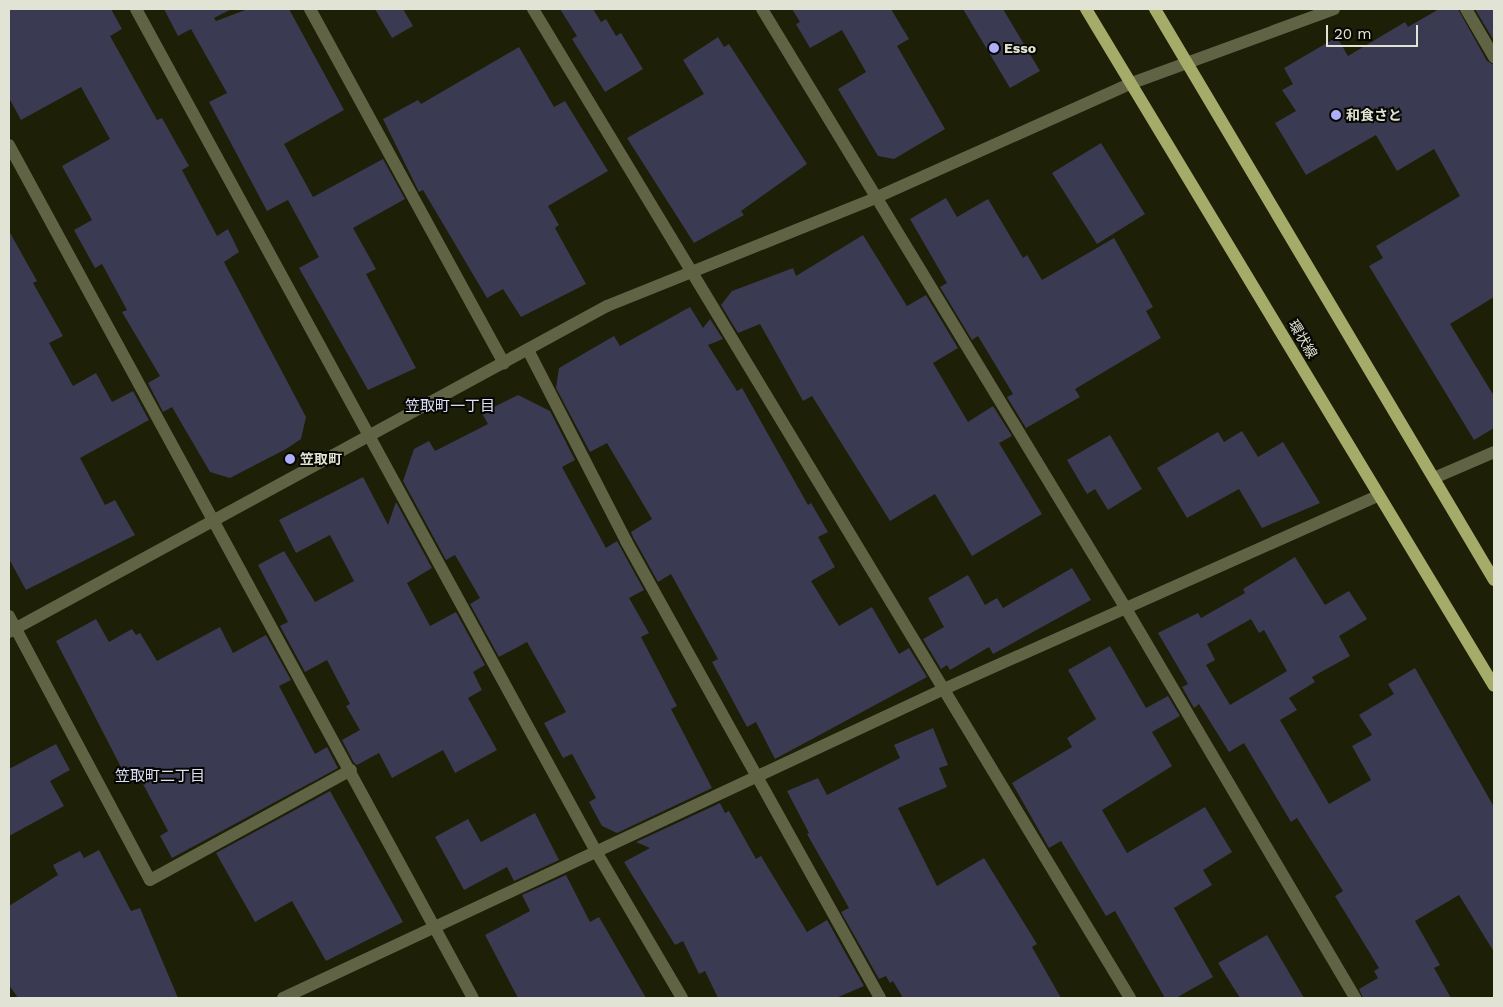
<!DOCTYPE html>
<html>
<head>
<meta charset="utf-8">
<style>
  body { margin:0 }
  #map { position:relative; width:1503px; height:1007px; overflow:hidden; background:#1d1f06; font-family:"Work Sans","Noto Sans JP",sans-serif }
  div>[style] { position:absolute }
  .building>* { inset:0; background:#3a3a52 }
  .minor>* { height:12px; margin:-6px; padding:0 6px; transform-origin:6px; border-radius:6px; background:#606445 }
  .major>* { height:12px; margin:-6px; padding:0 6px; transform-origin:6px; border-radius:6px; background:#a5ac6a }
  .dots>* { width:14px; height:14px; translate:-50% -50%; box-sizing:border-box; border:2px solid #080802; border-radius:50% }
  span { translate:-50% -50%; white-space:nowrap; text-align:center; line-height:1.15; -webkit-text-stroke:4px #080802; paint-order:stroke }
  .poi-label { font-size:14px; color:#e1e3d4; font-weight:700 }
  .left { translate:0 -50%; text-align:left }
  .street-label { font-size:14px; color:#e1e3d4 }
  .neighbourhood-label { font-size:15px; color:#dee0fd }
  .frame { position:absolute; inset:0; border:10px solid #e1e3d4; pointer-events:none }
  .scale { position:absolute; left:1326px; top:25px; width:92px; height:22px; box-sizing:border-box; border:2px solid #e1e3d4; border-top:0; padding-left:6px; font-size:15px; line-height:18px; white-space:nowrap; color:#e1e3d4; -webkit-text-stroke:4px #080802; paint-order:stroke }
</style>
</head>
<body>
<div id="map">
  <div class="building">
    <i style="clip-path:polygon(9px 9px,111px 9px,122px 29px,110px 36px,157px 120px,162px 118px,189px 166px,182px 170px,217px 236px,228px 229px,239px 252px,224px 262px,306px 417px,301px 439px,286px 449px,230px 478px,210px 472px,172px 407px,163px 412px,148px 383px,160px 376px,122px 312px,127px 310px,102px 264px,95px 268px,74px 230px,92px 220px,62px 166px,110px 139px,81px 87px,21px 120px,9px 98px)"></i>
    <i style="clip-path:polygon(164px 9px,232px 9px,214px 18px,216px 21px,248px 9px,289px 9px,344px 110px,284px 144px,313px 197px,383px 159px,405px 199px,353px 228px,376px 269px,366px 274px,416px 368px,368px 390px,299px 268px,319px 257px,288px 200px,267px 211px,209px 102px,227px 93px,191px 29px,178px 36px)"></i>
    <i style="clip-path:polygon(375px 9px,403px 9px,413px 26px,392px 38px)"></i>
    <i style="clip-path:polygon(560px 9px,593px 9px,601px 22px,606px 19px,616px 36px,621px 33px,643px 69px,605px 92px,572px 39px,577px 36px)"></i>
    <i style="clip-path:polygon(792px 9px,891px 9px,909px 39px,897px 46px,945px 129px,894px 159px,878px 156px,838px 89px,866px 72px,842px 30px,810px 48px,796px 24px,800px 22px)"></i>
    <i style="clip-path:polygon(963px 9px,1003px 9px,1040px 71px,1010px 88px)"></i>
    <i style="clip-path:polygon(1439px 9px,1458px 9px,1487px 61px,1494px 65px,1494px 297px,1450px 324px,1494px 396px,1494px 428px,1474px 440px,1369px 266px,1383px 258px,1376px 246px,1460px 196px,1434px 149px,1397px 171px,1376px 135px,1306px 175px,1275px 123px,1296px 111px,1282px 90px,1293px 84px,1284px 68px,1337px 37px,1348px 56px,1405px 22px,1408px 27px)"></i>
    <i style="clip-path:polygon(1475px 9px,1494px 9px,1494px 41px)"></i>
    <i style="clip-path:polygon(718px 37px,724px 47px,729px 44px,807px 164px,741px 211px,744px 215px,694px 243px,627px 138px,704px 94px,683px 60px)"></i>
    <i style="clip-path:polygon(519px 47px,554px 107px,565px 101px,608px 171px,548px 206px,559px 225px,555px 228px,586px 284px,521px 317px,503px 289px,487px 298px,423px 190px,419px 192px,383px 119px,418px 100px,421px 104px)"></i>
    <i style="clip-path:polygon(1101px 143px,1145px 214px,1097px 244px,1052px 173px)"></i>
    <i style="clip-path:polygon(946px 198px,957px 217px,988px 199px,1023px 258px,1027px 255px,1042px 280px,1114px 238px,1153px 307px,1146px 311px,1161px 338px,1075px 389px,1080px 397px,1026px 428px,1007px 397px,1013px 394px,978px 336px,972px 340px,940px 287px,947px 283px,910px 219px)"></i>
    <i style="clip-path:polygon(9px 231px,37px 281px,33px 283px,63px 336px,49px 343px,73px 386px,96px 373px,112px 402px,133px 391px,149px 420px,80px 458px,105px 505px,115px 500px,135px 535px,26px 590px,9px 559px)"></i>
    <i style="clip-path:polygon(863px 235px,907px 306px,926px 295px,958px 348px,933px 363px,968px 422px,993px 406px,1012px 436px,999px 443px,1042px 514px,972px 556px,935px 494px,890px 521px,812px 396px,803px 401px,760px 324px,738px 333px,721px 305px,732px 291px,793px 268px,796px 276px)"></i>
    <i style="clip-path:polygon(690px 307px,703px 328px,710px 319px,723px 339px,708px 345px,737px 391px,742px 388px,808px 505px,811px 503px,828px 532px,818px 537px,835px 567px,811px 581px,839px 626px,872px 607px,899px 654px,909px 648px,927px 677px,775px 759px,756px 722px,747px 727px,712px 662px,718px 659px,671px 574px,658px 582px,633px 537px,631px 532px,652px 519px,607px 443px,590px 452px,556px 388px,559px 368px,614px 336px,620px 346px)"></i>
    <i style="clip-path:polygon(518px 395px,550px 411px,575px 460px,562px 467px,606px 548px,617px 541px,644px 590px,629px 598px,649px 633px,641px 637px,677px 706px,671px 709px,712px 788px,617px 833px,602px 826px,589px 802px,596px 798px,572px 754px,563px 758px,544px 723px,566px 712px,527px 642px,499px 657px,470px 604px,480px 598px,455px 555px,446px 560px,403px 481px,414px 449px,429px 441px,435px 451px,488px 424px,482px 413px)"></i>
    <i style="clip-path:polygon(1242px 431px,1258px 457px,1283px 442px,1320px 503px,1262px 528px,1239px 489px,1187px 518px,1157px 468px,1218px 432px,1224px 442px)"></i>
    <i style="clip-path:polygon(1110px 435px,1142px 489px,1108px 510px,1095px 489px,1087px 494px,1067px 460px)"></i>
    <i style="clip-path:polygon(363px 477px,388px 525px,396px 502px,432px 568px,407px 583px,430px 626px,456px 612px,485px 665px,473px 672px,482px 690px,468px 698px,497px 750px,455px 773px,443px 750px,392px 778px,379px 753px,357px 765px,354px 763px,342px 740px,360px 730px,346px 706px,350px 704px,327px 660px,305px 672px,280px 626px,288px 622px,258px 565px,284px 551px,315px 602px,354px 581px,330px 535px,296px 553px,279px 520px)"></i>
    <i style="clip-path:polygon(evenodd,1295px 557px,1325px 605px,1349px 591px,1367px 619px,1339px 636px,1350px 656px,1312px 677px,1315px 682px,1289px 698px,1297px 710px,1280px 720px,1329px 804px,1371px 780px,1352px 746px,1372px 735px,1359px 715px,1394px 694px,1388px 684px,1415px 668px,1494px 807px,1494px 952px,1459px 895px,1415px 921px,1440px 965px,1434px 968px,1451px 998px,1363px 998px,1359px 989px,1378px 978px,1374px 971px,1379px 968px,1335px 896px,1343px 891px,1297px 818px,1291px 822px,1244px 743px,1229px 752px,1199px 704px,1194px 708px,1182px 687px,1188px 684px,1158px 633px,1198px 613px,1201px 618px,1245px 593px,1243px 589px,1295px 557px,1251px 619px,1259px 633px,1264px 630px,1287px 671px,1230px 705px,1206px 665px,1215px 660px,1207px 644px,1251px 619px)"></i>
    <i style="clip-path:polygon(1072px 568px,1091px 600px,993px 654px,989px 647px,950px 670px,947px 665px,941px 669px,923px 639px,944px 627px,928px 598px,968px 575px,985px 605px,997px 598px,1003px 608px)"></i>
    <i style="clip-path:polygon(96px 619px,109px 642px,132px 629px,136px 635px,140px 633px,157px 661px,220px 627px,233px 653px,266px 635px,291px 680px,279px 686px,315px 754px,327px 747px,338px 768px,172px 858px,160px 836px,168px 831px,134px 767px,124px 773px,56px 641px)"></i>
    <i style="clip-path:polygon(1110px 646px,1146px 708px,1168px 696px,1180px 716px,1152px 732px,1172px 766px,1102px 810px,1127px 853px,1205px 807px,1232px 852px,1203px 870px,1212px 885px,1174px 908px,1213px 977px,1176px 998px,1165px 998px,1115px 911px,1106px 916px,1061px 841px,1049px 848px,1012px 783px,1072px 747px,1067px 738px,1096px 719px,1068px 670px)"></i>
    <i style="clip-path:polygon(933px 728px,948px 765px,939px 768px,947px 787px,898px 808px,937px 886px,984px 858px,1037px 944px,1032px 947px,1061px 998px,903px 998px,893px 981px,890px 983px,886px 976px,879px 979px,841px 912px,849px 908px,807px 834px,809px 833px,787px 791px,818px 778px,827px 795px,900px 758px,894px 745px)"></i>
    <i style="clip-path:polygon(56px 744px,70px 770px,50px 781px,64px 806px,9px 836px,9px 769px)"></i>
    <i style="clip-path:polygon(330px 791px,403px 922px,326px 961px,292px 901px,255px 922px,216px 853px)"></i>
    <i style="clip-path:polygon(720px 803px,725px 813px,729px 811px,756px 859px,761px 856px,807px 932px,827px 920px,864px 986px,836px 998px,718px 998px,705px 971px,699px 974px,683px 941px,675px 945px,624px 862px,650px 848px,636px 842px)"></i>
    <i style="clip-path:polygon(535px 813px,559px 860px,514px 881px,507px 867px,464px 890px,435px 837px,468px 819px,481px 842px)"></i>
    <i style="clip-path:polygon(99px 850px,131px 911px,140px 908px,178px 998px,18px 998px,9px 985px,9px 906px,58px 875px,53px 865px,80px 851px,84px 858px)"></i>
    <i style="clip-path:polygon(566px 875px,590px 922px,599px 917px,646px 998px,518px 998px,485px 935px,530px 911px,522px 895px)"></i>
    <i style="clip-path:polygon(1267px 935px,1304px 998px,1240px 998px,1218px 963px)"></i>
  </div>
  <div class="minor">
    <i style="left:136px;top:9px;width:962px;rotate:61.36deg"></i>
    <i style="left:597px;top:853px;width:168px;rotate:59.6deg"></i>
    <i style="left:310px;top:9px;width:404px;rotate:61.3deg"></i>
    <i style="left:533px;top:9px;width:1155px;rotate:58.88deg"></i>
    <i style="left:762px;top:9px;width:700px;rotate:58.74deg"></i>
    <i style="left:1125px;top:607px;width:454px;rotate:59.5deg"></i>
    <i style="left:1466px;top:9px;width:56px;rotate:59.7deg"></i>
    <i style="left:9px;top:145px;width:971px;rotate:61.46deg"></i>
    <i style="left:528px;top:350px;width:215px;rotate:62.8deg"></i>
    <i style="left:626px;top:541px;width:523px;rotate:60.93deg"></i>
    <i style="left:1434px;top:478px;width:65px;rotate:-23.4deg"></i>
    <i style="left:9px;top:616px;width:299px;rotate:61.9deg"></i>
    <i style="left:150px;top:880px;width:229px;rotate:-28.7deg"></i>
    <i style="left:9px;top:632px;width:681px;rotate:-28.6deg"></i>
    <i style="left:607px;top:306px;width:289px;rotate:-21.9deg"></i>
    <i style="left:875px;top:198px;width:282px;rotate:-24.1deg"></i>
    <i style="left:1132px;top:83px;width:215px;rotate:-20.1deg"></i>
    <i style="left:283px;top:998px;width:730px;rotate:-25.05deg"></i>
    <i style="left:944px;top:689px;width:476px;rotate:-24deg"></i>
  </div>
  <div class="major">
    <i style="left:1086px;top:9px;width:790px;rotate:58.92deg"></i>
    <i style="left:1155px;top:9px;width:664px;rotate:59.3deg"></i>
  </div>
  <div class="dots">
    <i style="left:994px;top:48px;background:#adaffb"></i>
    <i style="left:1336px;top:115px;background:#adaffb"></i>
    <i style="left:290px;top:459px;background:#adaffb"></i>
  </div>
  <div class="poi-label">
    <span class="left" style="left:1004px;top:48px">Esso</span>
    <span class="left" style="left:1346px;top:115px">和食さと</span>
    <span class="left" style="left:300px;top:459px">笠取町</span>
  </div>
  <div class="street-label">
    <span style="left:1303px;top:339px;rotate:59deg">環状線</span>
  </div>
  <div class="neighbourhood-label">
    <span style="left:450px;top:407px">笠取町一丁目</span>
    <span style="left:160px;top:777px">笠取町二丁目</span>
  </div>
  <div class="frame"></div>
  <div class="scale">20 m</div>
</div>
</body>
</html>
